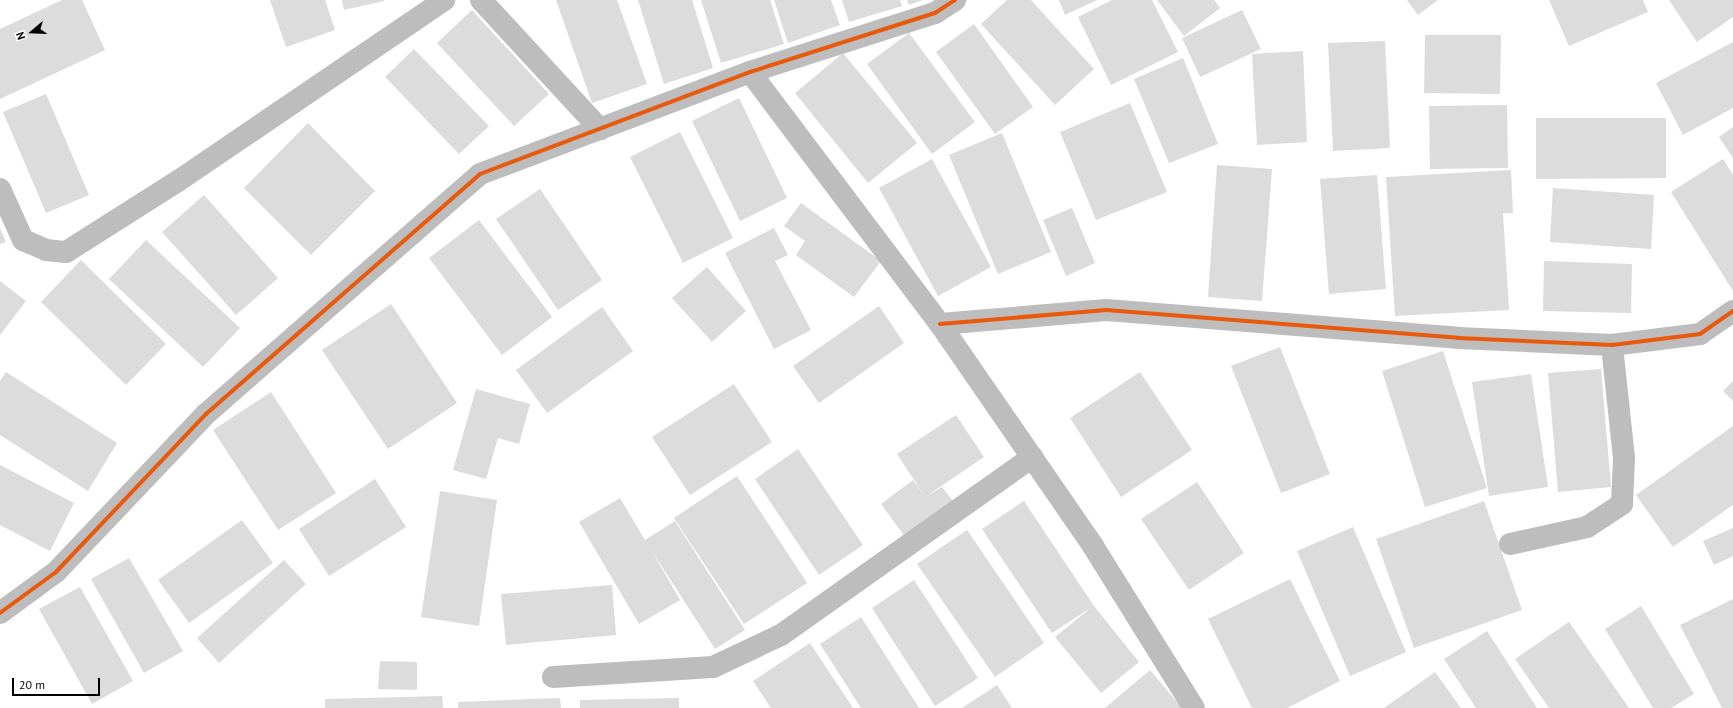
<!DOCTYPE html>
<html>
<head>
<meta charset="utf-8">
<style>
  body { margin:0 }
  #map { position:relative; width:1733px; height:708px; overflow:hidden; background:#fff; font-family:"PT Sans",sans-serif }
  div>[style] { position:absolute }
  .building>* { inset:0; background:#dcdcdc }
  .street>* { height:22px; margin:-11px; padding:0 11px; transform-origin:11px; border-radius:11px; background:#bdbdbd }
  .cycleway>* { height:4px; margin:-2px; padding:0 2px; transform-origin:2px; border-radius:2px; background:#e8590c }
  span { translate:-50% -50%; white-space:nowrap; text-align:center; line-height:1.15; -webkit-text-stroke:4px #fff; paint-order:stroke }
  .north { position:absolute; left:12px; top:12px; width:40px; height:40px; -webkit-text-stroke:3px #fff; paint-order:stroke; rotate:251deg; font-size:11px; font-weight:700; line-height:16px; text-align:center; color:#000 }
  .north::after { content:''; display:block; margin:auto; width:14px; height:18px; background:#000; clip-path:polygon(50% 0,100% 100%,50% 72%,0 100%) }
  .scale { position:absolute; left:12px; top:678px; width:88px; height:18px; box-sizing:border-box; border:2px solid #000; border-top:0; padding-left:5px; font-size:12px; line-height:14px; white-space:nowrap; color:#000; -webkit-text-stroke:3px #fff; paint-order:stroke }
</style>
</head>
<body>
<div id="map">
  <div class="building">
    <i style="clip-path:polygon(62px 0,82px 0,105px 50px,0 99px,0 29px)"></i>
    <i style="clip-path:polygon(270px 0,325px 0,335px 30px,286px 47px)"></i>
    <i style="clip-path:polygon(342px 0,384px 0,384px 1px,344px 10px)"></i>
    <i style="clip-path:polygon(556px 0,617px 0,647px 84px,592px 103px)"></i>
    <i style="clip-path:polygon(638px 0,692px 0,713px 68px,664px 84px)"></i>
    <i style="clip-path:polygon(701px 0,770px 0,784px 44px,721px 63px)"></i>
    <i style="clip-path:polygon(774px 0,831px 0,840px 25px,788px 43px)"></i>
    <i style="clip-path:polygon(842px 0,900px 0,902px 6px,849px 22px)"></i>
    <i style="clip-path:polygon(907px 0,923px 0,909px 5px)"></i>
    <i style="clip-path:polygon(1007px 0,1031px 0,1094px 69px,1055px 105px,981px 24px)"></i>
    <i style="clip-path:polygon(1059px 0,1097px 0,1065px 15px)"></i>
    <i style="clip-path:polygon(1112px 0,1152px 0,1178px 52px,1111px 85px,1078px 17px)"></i>
    <i style="clip-path:polygon(1157px 0,1214px 0,1220px 8px,1184px 36px)"></i>
    <i style="clip-path:polygon(1407px 0,1438px 0,1418px 15px)"></i>
    <i style="clip-path:polygon(1549px 0,1643px 0,1648px 12px,1569px 46px)"></i>
    <i style="clip-path:polygon(1669px 0,1733px 0,1733px 17px,1697px 42px)"></i>
    <i style="clip-path:polygon(472px 10px,549px 94px,514px 126px,437px 43px)"></i>
    <i style="clip-path:polygon(1242px 10px,1261px 49px,1200px 77px,1182px 38px)"></i>
    <i style="clip-path:polygon(974px 24px,1033px 107px,995px 134px,936px 52px)"></i>
    <i style="clip-path:polygon(909px 33px,975px 122px,932px 154px,867px 64px)"></i>
    <i style="clip-path:polygon(1425px 35px,1501px 35px,1500px 94px,1424px 93px)"></i>
    <i style="clip-path:polygon(1385px 41px,1390px 148px,1333px 151px,1328px 43px)"></i>
    <i style="clip-path:polygon(1733px 42px,1733px 108px,1683px 135px,1656px 83px)"></i>
    <i style="clip-path:polygon(414px 49px,489px 126px,459px 154px,385px 77px)"></i>
    <i style="clip-path:polygon(1303px 51px,1307px 142px,1257px 145px,1252px 54px)"></i>
    <i style="clip-path:polygon(843px 53px,917px 143px,868px 183px,795px 93px)"></i>
    <i style="clip-path:polygon(1183px 58px,1218px 144px,1169px 163px,1134px 79px)"></i>
    <i style="clip-path:polygon(46px 94px,89px 195px,46px 213px,3px 112px)"></i>
    <i style="clip-path:polygon(739px 98px,787px 198px,740px 221px,692px 121px)"></i>
    <i style="clip-path:polygon(1130px 103px,1167px 192px,1096px 220px,1060px 132px)"></i>
    <i style="clip-path:polygon(1507px 105px,1508px 168px,1430px 169px,1429px 106px)"></i>
    <i style="clip-path:polygon(1536px 118px,1666px 118px,1666px 178px,1536px 179px)"></i>
    <i style="clip-path:polygon(308px 123px,375px 191px,311px 255px,244px 188px)"></i>
    <i style="clip-path:polygon(1733px 127px,1733px 158px,1719px 137px)"></i>
    <i style="clip-path:polygon(680px 132px,733px 238px,683px 263px,630px 157px)"></i>
    <i style="clip-path:polygon(1002px 133px,1051px 252px,998px 274px,949px 155px)"></i>
    <i style="clip-path:polygon(932px 159px,991px 267px,938px 296px,879px 188px)"></i>
    <i style="clip-path:polygon(1723px 159px,1733px 175px,1733px 291px,1671px 192px)"></i>
    <i style="clip-path:polygon(1217px 165px,1272px 169px,1262px 301px,1208px 297px)"></i>
    <i style="clip-path:polygon(1511px 170px,1513px 213px,1503px 213px,1509px 310px,1395px 316px,1386px 177px)"></i>
    <i style="clip-path:polygon(1377px 175px,1386px 289px,1329px 294px,1320px 179px)"></i>
    <i style="clip-path:polygon(1553px 188px,1654px 195px,1651px 249px,1550px 242px)"></i>
    <i style="clip-path:polygon(540px 189px,602px 280px,558px 310px,496px 219px)"></i>
    <i style="clip-path:polygon(204px 195px,278px 278px,236px 315px,162px 232px)"></i>
    <i style="clip-path:polygon(801px 203px,881px 261px,854px 297px,796px 255px,805px 241px,784px 226px)"></i>
    <i style="clip-path:polygon(1072px 208px,1095px 263px,1066px 276px,1043px 220px)"></i>
    <i style="clip-path:polygon(479px 220px,552px 317px,502px 355px,429px 258px)"></i>
    <i style="clip-path:polygon(0 228px,6px 242px,0 244px)"></i>
    <i style="clip-path:polygon(774px 228px,788px 255px,775px 261px,811px 330px,774px 349px,725px 253px)"></i>
    <i style="clip-path:polygon(146px 240px,240px 328px,203px 367px,109px 279px)"></i>
    <i style="clip-path:polygon(81px 260px,166px 344px,126px 385px,41px 302px)"></i>
    <i style="clip-path:polygon(1544px 261px,1632px 264px,1631px 313px,1543px 311px)"></i>
    <i style="clip-path:polygon(707px 267px,746px 311px,712px 342px,672px 298px)"></i>
    <i style="clip-path:polygon(0 281px,26px 301px,0 335px)"></i>
    <i style="clip-path:polygon(391px 304px,457px 403px,388px 449px,322px 350px)"></i>
    <i style="clip-path:polygon(879px 306px,904px 343px,819px 403px,793px 366px)"></i>
    <i style="clip-path:polygon(602px 307px,633px 351px,547px 413px,516px 370px)"></i>
    <i style="clip-path:polygon(1280px 347px,1330px 474px,1281px 493px,1231px 366px)"></i>
    <i style="clip-path:polygon(1443px 351px,1487px 488px,1425px 507px,1382px 371px)"></i>
    <i style="clip-path:polygon(1601px 369px,1611px 487px,1558px 492px,1548px 373px)"></i>
    <i style="clip-path:polygon(6px 372px,117px 443px,88px 491px,0 435px,0 381px)"></i>
    <i style="clip-path:polygon(1140px 372px,1192px 450px,1121px 497px,1070px 418px)"></i>
    <i style="clip-path:polygon(1531px 374px,1548px 487px,1489px 496px,1472px 382px)"></i>
    <i style="clip-path:polygon(1733px 381px,1733px 401px,1723px 391px)"></i>
    <i style="clip-path:polygon(734px 384px,772px 442px,690px 495px,652px 437px)"></i>
    <i style="clip-path:polygon(476px 389px,530px 404px,519px 444px,498px 438px,486px 479px,453px 470px)"></i>
    <i style="clip-path:polygon(271px 392px,336px 493px,278px 530px,213px 430px)"></i>
    <i style="clip-path:polygon(956px 415px,984px 457px,925px 497px,942px 487px,953px 501px,905px 537px,881px 504px,913px 480px,924px 495px,897px 454px)"></i>
    <i style="clip-path:polygon(1733px 426px,1733px 505px,1673px 547px,1636px 495px)"></i>
    <i style="clip-path:polygon(798px 449px,863px 545px,819px 575px,755px 479px)"></i>
    <i style="clip-path:polygon(0 465px,74px 503px,50px 551px,0 525px)"></i>
    <i style="clip-path:polygon(737px 476px,807px 583px,744px 624px,674px 518px)"></i>
    <i style="clip-path:polygon(375px 479px,406px 527px,329px 576px,299px 529px)"></i>
    <i style="clip-path:polygon(1197px 482px,1244px 553px,1189px 590px,1141px 519px)"></i>
    <i style="clip-path:polygon(440px 491px,497px 500px,479px 626px,421px 617px)"></i>
    <i style="clip-path:polygon(620px 498px,645px 540px,675px 521px,745px 630px,715px 649px,652px 551px,680px 600px,639px 624px,579px 522px)"></i>
    <i style="clip-path:polygon(1024px 501px,1094px 606px,1139px 662px,1101px 693px,1055px 637px,1092px 607px,1052px 633px,982px 529px)"></i>
    <i style="clip-path:polygon(1484px 501px,1522px 610px,1414px 648px,1376px 539px)"></i>
    <i style="clip-path:polygon(242px 520px,273px 563px,189px 623px,158px 580px)"></i>
    <i style="clip-path:polygon(1353px 527px,1406px 652px,1350px 676px,1297px 551px)"></i>
    <i style="clip-path:polygon(1733px 528px,1733px 556px,1714px 565px,1703px 541px)"></i>
    <i style="clip-path:polygon(967px 530px,1044px 643px,995px 677px,917px 564px)"></i>
    <i style="clip-path:polygon(129px 558px,183px 651px,144px 673px,91px 579px)"></i>
    <i style="clip-path:polygon(284px 560px,306px 584px,219px 663px,197px 638px)"></i>
    <i style="clip-path:polygon(1290px 579px,1340px 681px,1287px 708px,1252px 708px,1208px 619px)"></i>
    <i style="clip-path:polygon(914px 580px,978px 678px,935px 706px,872px 608px)"></i>
    <i style="clip-path:polygon(612px 585px,616px 635px,506px 645px,501px 594px)"></i>
    <i style="clip-path:polygon(80px 587px,133px 681px,92px 704px,39px 609px)"></i>
    <i style="clip-path:polygon(1733px 599px,1733px 708px,1722px 708px,1680px 625px)"></i>
    <i style="clip-path:polygon(1641px 606px,1694px 694px,1671px 708px,1653px 708px,1605px 629px)"></i>
    <i style="clip-path:polygon(861px 617px,919px 708px,861px 708px,820px 644px)"></i>
    <i style="clip-path:polygon(1569px 622px,1629px 708px,1549px 708px,1515px 659px)"></i>
    <i style="clip-path:polygon(1487px 631px,1537px 708px,1476px 708px,1444px 659px)"></i>
    <i style="clip-path:polygon(810px 643px,853px 708px,771px 708px,753px 681px)"></i>
    <i style="clip-path:polygon(380px 661px,417px 662px,417px 690px,378px 689px)"></i>
    <i style="clip-path:polygon(1150px 670px,1182px 708px,1105px 708px)"></i>
    <i style="clip-path:polygon(1435px 672px,1461px 708px,1384px 708px)"></i>
    <i style="clip-path:polygon(997px 685px,1012px 708px,962px 708px)"></i>
    <i style="clip-path:polygon(442px 696px,443px 708px,325px 708px,325px 699px)"></i>
    <i style="clip-path:polygon(560px 698px,561px 708px,458px 708px,458px 702px)"></i>
    <i style="clip-path:polygon(679px 698px,679px 708px,580px 708px,580px 700px)"></i>
  </div>
  <div class="street">
    <i style="left:481px;top:0;width:176px;rotate:47.3deg"></i>
    <i style="left:750px;top:72px;width:316px;rotate:53deg"></i>
    <i style="left:940px;top:324px;width:270px;rotate:55.4deg"></i>
    <i style="left:1093px;top:546px;width:191px;rotate:58.1deg"></i>
    <i style="left:0;top:189px;width:56px;rotate:65.7deg"></i>
    <i style="left:23px;top:240px;width:25px;rotate:23deg"></i>
    <i style="left:46px;top:250px;width:20px;rotate:6deg"></i>
    <i style="left:66px;top:252px;width:133px;rotate:-32.4deg"></i>
    <i style="left:178px;top:181px;width:322px;rotate:-34.2deg"></i>
    <i style="left:940px;top:324px;width:167px;rotate:-4.8deg"></i>
    <i style="left:1106px;top:310px;width:353px;rotate:4.5deg"></i>
    <i style="left:1458px;top:338px;width:154px;rotate:2.6deg"></i>
    <i style="left:1612px;top:345px;width:89px;rotate:-7.1deg"></i>
    <i style="left:1700px;top:334px;width:40px;rotate:-34.9deg"></i>
    <i style="left:1510px;top:544px;width:79px;rotate:-12.4deg"></i>
    <i style="left:1587px;top:527px;width:42px;rotate:-33.3deg"></i>
    <i style="left:1622px;top:504px;width:46px;rotate:-87.5deg"></i>
    <i style="left:1624px;top:458px;width:114px;rotate:-96.1deg"></i>
    <i style="left:0;top:613px;width:69px;rotate:-36.2deg"></i>
    <i style="left:56px;top:572px;width:218px;rotate:-46.5deg"></i>
    <i style="left:206px;top:414px;width:364px;rotate:-41.2deg"></i>
    <i style="left:480px;top:174px;width:289px;rotate:-20.7deg"></i>
    <i style="left:750px;top:72px;width:194px;rotate:-17.7deg"></i>
    <i style="left:935px;top:13px;width:24px;rotate:-33deg"></i>
    <i style="left:553px;top:677px;width:160px;rotate:-3.6deg"></i>
    <i style="left:713px;top:667px;width:75px;rotate:-25.2deg"></i>
    <i style="left:781px;top:635px;width:308px;rotate:-35.3deg"></i>
  </div>
  <div class="cycleway">
    <i style="left:940px;top:324px;width:167px;rotate:-4.8deg"></i>
    <i style="left:1106px;top:310px;width:353px;rotate:4.5deg"></i>
    <i style="left:1458px;top:338px;width:154px;rotate:2.6deg"></i>
    <i style="left:1612px;top:345px;width:89px;rotate:-7.1deg"></i>
    <i style="left:1700px;top:334px;width:40px;rotate:-34.9deg"></i>
    <i style="left:0;top:613px;width:69px;rotate:-36.2deg"></i>
    <i style="left:56px;top:572px;width:218px;rotate:-46.5deg"></i>
    <i style="left:206px;top:414px;width:364px;rotate:-41.2deg"></i>
    <i style="left:480px;top:174px;width:289px;rotate:-20.7deg"></i>
    <i style="left:750px;top:72px;width:194px;rotate:-17.7deg"></i>
    <i style="left:935px;top:13px;width:24px;rotate:-33deg"></i>
  </div>
  <div class="north">N</div>
  <div class="scale">20 m</div>
</div>
</body>
</html>
